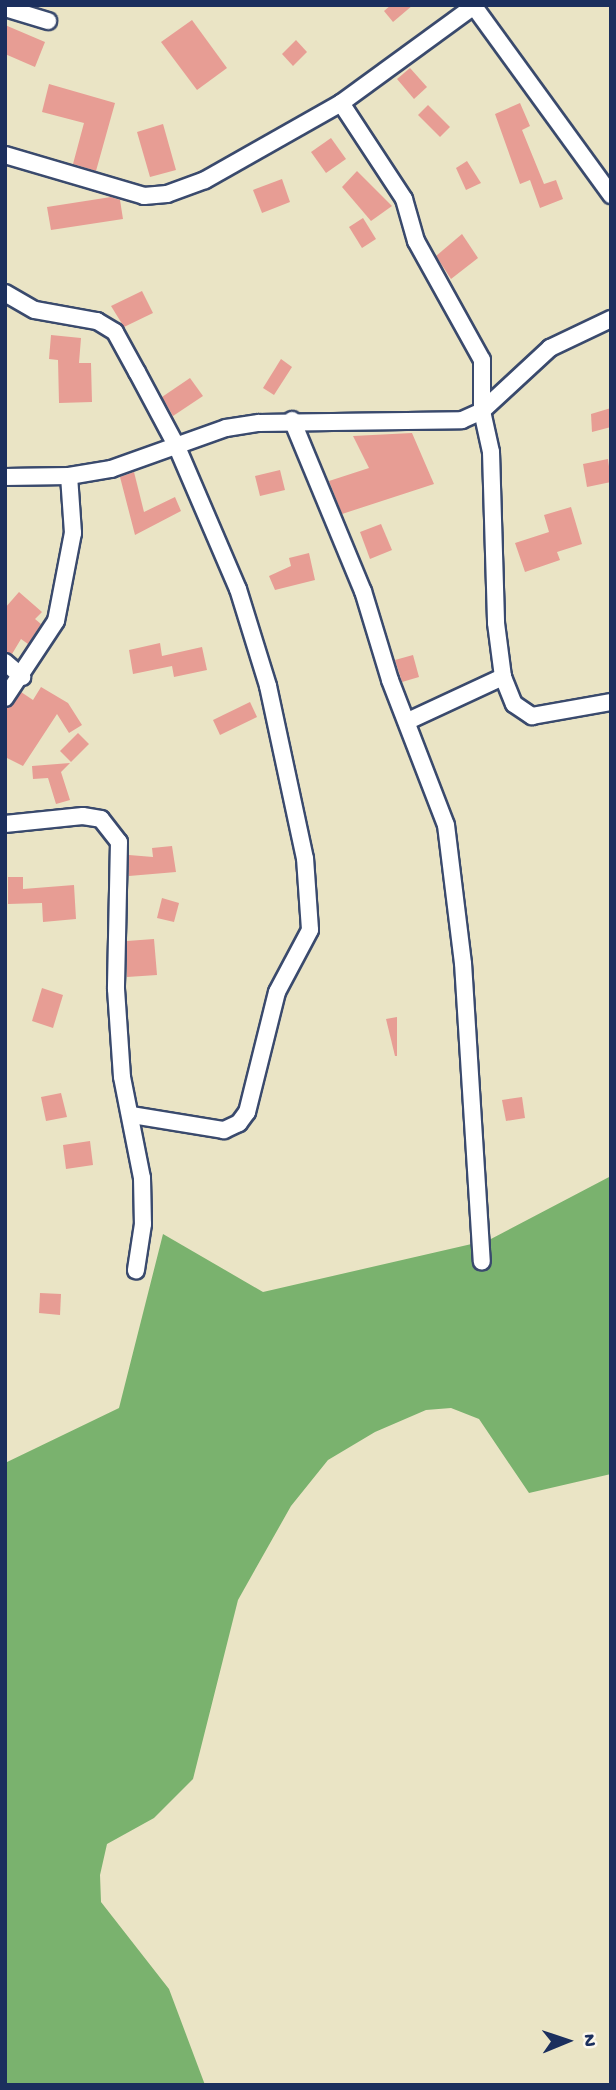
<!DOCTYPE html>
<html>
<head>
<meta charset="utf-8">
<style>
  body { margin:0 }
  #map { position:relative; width:616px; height:2090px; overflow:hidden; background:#eae4c5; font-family:"Gochi Hand",sans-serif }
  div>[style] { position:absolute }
  .forest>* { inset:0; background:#7ab26e }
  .building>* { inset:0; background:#e79d94 }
  .roads { filter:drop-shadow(2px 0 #3a4a6d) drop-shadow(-2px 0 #3a4a6d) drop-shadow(0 2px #3a4a6d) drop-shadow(0 -2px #3a4a6d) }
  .street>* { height:16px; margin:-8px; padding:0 8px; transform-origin:8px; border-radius:8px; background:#fff }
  span { translate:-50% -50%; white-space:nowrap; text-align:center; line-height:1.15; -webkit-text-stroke:5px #fbf7ec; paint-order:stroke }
  .frame { position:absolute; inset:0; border:7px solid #1b2f5e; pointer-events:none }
  .north { position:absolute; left:532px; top:2006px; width:70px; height:70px; -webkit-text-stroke:5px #fbf7ec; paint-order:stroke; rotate:88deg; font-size:19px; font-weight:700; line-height:28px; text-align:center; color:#1b2f5e }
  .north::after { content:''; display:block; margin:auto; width:24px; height:32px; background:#1b2f5e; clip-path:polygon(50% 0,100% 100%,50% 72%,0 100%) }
</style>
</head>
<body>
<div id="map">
  <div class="forest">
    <i style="clip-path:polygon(611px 1176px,611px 1474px,529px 1493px,479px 1419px,451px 1408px,426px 1410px,375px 1432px,328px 1460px,291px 1506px,238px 1600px,193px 1779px,154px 1818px,107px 1844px,100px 1875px,101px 1902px,169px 1989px,205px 2085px,5px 2085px,5px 1463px,119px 1408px,163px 1234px,263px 1292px,489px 1240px)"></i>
  </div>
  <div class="building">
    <i style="clip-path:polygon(391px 5px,413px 5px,393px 22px,384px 11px)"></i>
    <i style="clip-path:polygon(192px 20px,227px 68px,197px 90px,161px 42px)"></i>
    <i style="clip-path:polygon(5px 25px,45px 42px,35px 67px,5px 54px)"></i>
    <i style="clip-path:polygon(296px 40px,307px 52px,293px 66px,282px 54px)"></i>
    <i style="clip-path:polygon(410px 68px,427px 87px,414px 99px,397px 79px)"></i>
    <i style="clip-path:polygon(49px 84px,115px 103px,96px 171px,73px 164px,84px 123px,42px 112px)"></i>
    <i style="clip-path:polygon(520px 103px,530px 126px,522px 130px,544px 184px,556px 180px,563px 199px,540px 208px,530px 180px,520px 184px,495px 114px)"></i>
    <i style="clip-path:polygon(428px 105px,450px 127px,440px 137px,418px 115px)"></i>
    <i style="clip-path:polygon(163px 124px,176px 170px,150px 177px,137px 132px)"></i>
    <i style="clip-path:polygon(331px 138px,346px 159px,326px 173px,311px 152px)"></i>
    <i style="clip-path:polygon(467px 161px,481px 183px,466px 190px,456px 168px)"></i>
    <i style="clip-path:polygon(357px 171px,392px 206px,371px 221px,342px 187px)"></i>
    <i style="clip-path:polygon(282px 179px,290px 202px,262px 213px,253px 190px)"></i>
    <i style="clip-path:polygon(111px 197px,120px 200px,123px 219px,51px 230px,47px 207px)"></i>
    <i style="clip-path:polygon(363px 218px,376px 239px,362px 248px,349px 227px)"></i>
    <i style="clip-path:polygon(462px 234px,478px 258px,451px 279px,436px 256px)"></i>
    <i style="clip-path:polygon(142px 291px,153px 313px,124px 327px,111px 306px)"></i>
    <i style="clip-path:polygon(51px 335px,81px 338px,79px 363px,91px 363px,92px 402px,59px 403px,58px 360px,49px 359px)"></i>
    <i style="clip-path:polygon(281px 359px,292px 367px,274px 395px,263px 388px)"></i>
    <i style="clip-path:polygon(190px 378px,203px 396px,173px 416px,162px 397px)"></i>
    <i style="clip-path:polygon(611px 408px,611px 427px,592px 432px,591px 414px)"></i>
    <i style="clip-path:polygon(412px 433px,434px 484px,342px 514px,329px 481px,369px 468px,353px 436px)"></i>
    <i style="clip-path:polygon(608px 459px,611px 482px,587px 487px,583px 464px)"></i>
    <i style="clip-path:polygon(280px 470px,285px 490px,260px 496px,255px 476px)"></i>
    <i style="clip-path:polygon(134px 472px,144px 512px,175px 497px,181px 511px,135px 535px,120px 477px)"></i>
    <i style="clip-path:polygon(571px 507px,582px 544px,557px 552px,560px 560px,525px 572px,515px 543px,549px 532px,544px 515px)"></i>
    <i style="clip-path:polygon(381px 524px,392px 550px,370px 559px,360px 532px)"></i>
    <i style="clip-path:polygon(309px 553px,315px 580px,275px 590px,269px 576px,291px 566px,289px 558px)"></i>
    <i style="clip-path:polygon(19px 592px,42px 612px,35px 619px,41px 624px,28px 644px,21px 639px,12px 654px,5px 652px,5px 608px)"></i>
    <i style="clip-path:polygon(160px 643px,162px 656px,202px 647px,207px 670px,174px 677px,172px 666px,133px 674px,129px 650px)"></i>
    <i style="clip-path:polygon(413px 655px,419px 677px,402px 682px,395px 660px)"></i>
    <i style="clip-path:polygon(41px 687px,68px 703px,82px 725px,69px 733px,57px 714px,23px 766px,5px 757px,5px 710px,21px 692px,33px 700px)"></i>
    <i style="clip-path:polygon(250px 702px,257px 717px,220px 735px,213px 720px)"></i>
    <i style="clip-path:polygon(78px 733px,89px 744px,71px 762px,60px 751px)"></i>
    <i style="clip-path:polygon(70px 763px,61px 772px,70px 800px,56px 804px,48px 778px,33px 779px,32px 766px)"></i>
    <i style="clip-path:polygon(172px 846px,176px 872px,129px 876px,129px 855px,153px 857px,152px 848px)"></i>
    <i style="clip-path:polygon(8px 877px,23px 877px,23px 889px,74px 885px,76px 919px,43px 922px,42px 903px,8px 904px)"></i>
    <i style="clip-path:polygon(162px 898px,179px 903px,174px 922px,157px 918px)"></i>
    <i style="clip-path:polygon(154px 939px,157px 975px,127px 977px,127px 941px)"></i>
    <i style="clip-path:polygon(42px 988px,63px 995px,53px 1028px,32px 1021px)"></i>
    <i style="clip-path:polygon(397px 1017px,397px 1056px,395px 1056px,386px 1019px)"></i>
    <i style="clip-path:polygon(61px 1093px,67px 1117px,46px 1121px,41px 1097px)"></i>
    <i style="clip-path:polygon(522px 1097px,525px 1118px,506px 1121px,502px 1100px)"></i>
    <i style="clip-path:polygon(90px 1141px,93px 1165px,66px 1169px,63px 1145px)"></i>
    <i style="clip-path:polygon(40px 1293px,61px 1294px,60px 1315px,39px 1313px)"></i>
  </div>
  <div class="roads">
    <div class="street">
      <i style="left:473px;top:5px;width:235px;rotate:54deg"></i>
      <i style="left:5px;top:8px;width:45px;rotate:16.8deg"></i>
      <i style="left:341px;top:103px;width:115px;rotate:56.7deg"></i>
      <i style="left:404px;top:199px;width:44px;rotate:74.1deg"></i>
      <i style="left:416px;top:241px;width:136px;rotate:61deg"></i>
      <i style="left:482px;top:360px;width:51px;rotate:90deg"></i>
      <i style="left:482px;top:411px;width:42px;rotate:77.6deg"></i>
      <i style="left:491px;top:452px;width:171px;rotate:88.3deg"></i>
      <i style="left:496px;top:623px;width:54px;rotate:82.6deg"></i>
      <i style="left:503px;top:677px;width:29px;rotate:68deg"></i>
      <i style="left:514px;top:704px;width:22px;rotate:34deg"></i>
      <i style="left:532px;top:716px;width:80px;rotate:-10deg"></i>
      <i style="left:5px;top:155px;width:145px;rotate:16.4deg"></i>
      <i style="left:144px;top:196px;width:23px;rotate:-5deg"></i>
      <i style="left:167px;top:194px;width:40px;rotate:-20.2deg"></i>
      <i style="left:205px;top:180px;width:156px;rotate:-29.5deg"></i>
      <i style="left:341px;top:103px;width:165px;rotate:-36.1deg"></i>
      <i style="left:5px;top:293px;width:34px;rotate:30deg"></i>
      <i style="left:35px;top:310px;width:63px;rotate:10.1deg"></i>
      <i style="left:97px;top:321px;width:21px;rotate:31deg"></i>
      <i style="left:115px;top:332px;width:46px;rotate:61.2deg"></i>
      <i style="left:137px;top:372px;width:85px;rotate:61.9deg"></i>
      <i style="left:177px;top:447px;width:155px;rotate:66.8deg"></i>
      <i style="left:238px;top:589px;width:102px;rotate:72.8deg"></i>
      <i style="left:268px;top:686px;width:176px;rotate:77.9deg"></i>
      <i style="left:305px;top:858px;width:72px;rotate:86deg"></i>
      <i style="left:310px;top:930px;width:70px;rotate:118deg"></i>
      <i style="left:277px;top:992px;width:124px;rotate:104deg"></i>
      <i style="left:247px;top:1112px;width:14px;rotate:126deg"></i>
      <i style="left:239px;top:1123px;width:17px;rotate:155deg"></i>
      <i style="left:224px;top:1130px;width:94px;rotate:-170.8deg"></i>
      <i style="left:292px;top:420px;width:185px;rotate:67.5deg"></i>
      <i style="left:363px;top:591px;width:93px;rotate:73.1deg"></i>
      <i style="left:390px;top:680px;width:155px;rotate:68.9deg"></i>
      <i style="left:446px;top:825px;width:139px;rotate:83deg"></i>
      <i style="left:463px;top:963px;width:299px;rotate:86.4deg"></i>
      <i style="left:5px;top:477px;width:64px;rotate:-0.9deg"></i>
      <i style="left:69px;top:476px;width:43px;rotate:-9.5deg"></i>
      <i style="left:111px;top:469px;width:122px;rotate:-19.6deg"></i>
      <i style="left:226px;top:428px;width:33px;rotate:-9deg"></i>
      <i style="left:259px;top:423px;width:203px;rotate:-0.8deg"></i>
      <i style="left:462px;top:420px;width:22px;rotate:-24deg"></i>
      <i style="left:482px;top:411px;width:93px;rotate:-42.8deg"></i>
      <i style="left:550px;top:348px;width:68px;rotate:-25.4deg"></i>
      <i style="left:5px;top:662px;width:23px;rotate:41deg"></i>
      <i style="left:5px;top:698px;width:92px;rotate:-56.5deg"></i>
      <i style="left:56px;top:621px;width:90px;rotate:-79.1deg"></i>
      <i style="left:73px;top:533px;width:57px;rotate:-94deg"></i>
      <i style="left:408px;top:721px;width:105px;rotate:-24.9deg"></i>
      <i style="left:5px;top:824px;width:78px;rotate:-5.9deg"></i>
      <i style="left:83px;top:816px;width:18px;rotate:9deg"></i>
      <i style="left:101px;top:819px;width:29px;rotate:52deg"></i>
      <i style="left:119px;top:842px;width:147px;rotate:91.2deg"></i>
      <i style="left:116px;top:989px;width:88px;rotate:86.1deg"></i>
      <i style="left:122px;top:1077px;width:103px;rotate:78.8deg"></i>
      <i style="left:142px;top:1178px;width:46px;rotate:88.8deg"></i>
      <i style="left:143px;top:1224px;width:47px;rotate:98.7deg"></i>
    </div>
  </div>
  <div class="frame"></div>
  <div class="north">N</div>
</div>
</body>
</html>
